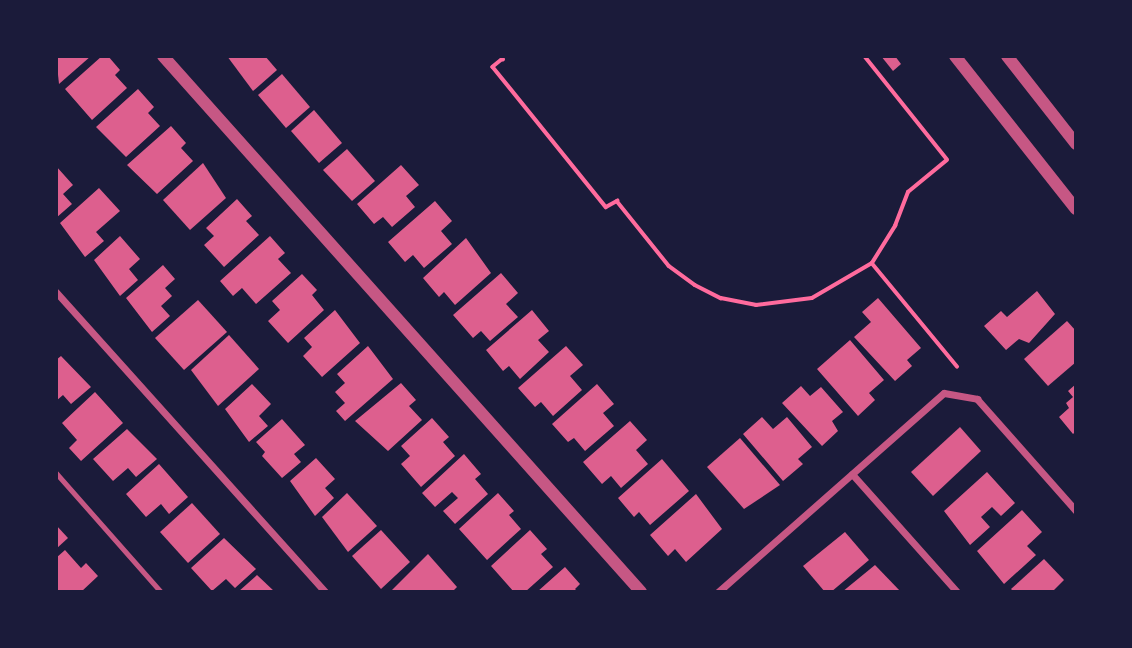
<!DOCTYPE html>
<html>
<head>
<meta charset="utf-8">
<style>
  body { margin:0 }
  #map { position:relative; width:1132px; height:648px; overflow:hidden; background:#1b1b3a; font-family:"Fira Sans Condensed",sans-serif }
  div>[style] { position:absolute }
  .building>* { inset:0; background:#dd5f8e }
  .path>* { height:3.5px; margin:-1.75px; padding:0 1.75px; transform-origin:1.75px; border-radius:1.75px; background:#ff6b9d }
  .service>* { height:5px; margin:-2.5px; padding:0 2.5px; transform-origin:2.5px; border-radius:2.5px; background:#c65784 }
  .minor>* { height:7px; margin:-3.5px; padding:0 3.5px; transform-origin:3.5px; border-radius:3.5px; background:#c65784 }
  .tertiary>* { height:12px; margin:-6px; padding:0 6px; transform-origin:6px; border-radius:6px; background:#c65784 }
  span { translate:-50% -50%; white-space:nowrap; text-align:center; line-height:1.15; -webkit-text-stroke:5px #1b1b3a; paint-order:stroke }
  .frame { position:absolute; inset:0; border:58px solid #1b1b3a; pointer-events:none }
</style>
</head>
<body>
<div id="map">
  <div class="building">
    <i style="clip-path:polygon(56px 56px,91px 56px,59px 84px)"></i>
    <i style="clip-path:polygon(102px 56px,108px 56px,120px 70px,115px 75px,127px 88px,92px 120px,65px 89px)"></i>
    <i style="clip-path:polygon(227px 56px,265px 56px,277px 70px,253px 91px)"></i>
    <i style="clip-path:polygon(881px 56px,895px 56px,901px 64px,893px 71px)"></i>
    <i style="clip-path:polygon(282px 74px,310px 107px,286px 128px,258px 95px)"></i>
    <i style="clip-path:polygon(138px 89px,154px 107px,148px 113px,160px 126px,126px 157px,96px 127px)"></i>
    <i style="clip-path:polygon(314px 110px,342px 143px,319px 163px,291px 131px)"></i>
    <i style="clip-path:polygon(171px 126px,186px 143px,181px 148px,193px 161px,157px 194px,127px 165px)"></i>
    <i style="clip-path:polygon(347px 149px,375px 181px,352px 201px,323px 170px)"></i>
    <i style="clip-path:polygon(203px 163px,226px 198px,190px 230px,163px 200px)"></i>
    <i style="clip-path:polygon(401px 165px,419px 185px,406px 196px,415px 207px,392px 227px,383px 217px,374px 224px,357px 204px)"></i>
    <i style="clip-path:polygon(56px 166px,73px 185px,63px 194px,72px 204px,56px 218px)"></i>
    <i style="clip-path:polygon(99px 188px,120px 211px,96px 232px,104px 241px,85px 257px,60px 223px)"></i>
    <i style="clip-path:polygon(237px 199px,252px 216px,246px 221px,259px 235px,224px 267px,204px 245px,214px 236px,206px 228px)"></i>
    <i style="clip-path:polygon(435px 201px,452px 221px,441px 231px,452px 244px,424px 268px,413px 255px,405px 262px,388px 242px)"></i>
    <i style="clip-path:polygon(120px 236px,140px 259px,129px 269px,138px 280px,120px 296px,94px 260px)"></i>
    <i style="clip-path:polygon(270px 236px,285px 253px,278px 259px,291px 273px,256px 304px,242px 288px,233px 296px,220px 281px)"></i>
    <i style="clip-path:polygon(466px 238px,491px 273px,455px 305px,444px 292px,439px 297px,423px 278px)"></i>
    <i style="clip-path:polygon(163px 265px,175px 279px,165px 288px,172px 296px,161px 306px,170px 316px,152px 332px,126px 298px)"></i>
    <i style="clip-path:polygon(501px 273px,518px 293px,506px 304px,518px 317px,490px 341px,481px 331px,473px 338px,453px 315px)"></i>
    <i style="clip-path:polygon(302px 274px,317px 290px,312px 295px,324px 310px,288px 343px,268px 321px,280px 310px,272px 301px)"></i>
    <i style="clip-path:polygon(1037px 291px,1055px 314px,1029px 343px,1019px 339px,1006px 350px,984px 326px,1001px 311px,1007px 317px)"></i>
    <i style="clip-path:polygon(878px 298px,921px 348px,907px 360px,912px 366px,895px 381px,854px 337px,871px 322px,862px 312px)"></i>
    <i style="clip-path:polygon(198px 300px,227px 332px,184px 370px,155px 338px)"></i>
    <i style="clip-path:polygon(335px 310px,360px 343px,322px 377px,303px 356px,312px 347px,304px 338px)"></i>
    <i style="clip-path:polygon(532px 310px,549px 331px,538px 340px,549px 352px,520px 379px,509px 366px,503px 371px,486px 350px)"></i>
    <i style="clip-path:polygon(1067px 321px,1076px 331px,1076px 362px,1048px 386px,1024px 359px)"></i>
    <i style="clip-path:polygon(229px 335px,259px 369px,218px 406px,191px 370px)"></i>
    <i style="clip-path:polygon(850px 340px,884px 380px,869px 393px,875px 400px,858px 416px,817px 369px)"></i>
    <i style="clip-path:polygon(368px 346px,393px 379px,345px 421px,336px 411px,345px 403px,335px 392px,345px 383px,337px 374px)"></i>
    <i style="clip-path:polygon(566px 346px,583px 365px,570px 376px,582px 390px,553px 416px,541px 402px,535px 407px,518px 388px)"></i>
    <i style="clip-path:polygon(61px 356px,91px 387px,71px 404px,63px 395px,56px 401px,56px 360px)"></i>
    <i style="clip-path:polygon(401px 383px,416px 400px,409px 406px,422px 420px,388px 451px,355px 421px)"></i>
    <i style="clip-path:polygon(252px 384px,271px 404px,259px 416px,268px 426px,249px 442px,225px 409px)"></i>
    <i style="clip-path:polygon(597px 384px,614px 404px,603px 413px,614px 426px,585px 451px,574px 438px,568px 442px,552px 424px)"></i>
    <i style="clip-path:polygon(1076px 384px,1076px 431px,1073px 434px,1059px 417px,1069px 408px,1066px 403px,1073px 397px,1068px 391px)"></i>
    <i style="clip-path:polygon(801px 386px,810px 396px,821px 387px,843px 412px,832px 421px,838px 431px,822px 446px,782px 403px)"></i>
    <i style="clip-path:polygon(95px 392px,123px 423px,81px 461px,69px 448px,77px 440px,62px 423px)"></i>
    <i style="clip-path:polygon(762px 417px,773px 429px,787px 417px,812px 447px,798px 459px,803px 464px,783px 481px,743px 434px)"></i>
    <i style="clip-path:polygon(432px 418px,449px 437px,443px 442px,455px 456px,421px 487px,401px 464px,410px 456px,401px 446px)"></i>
    <i style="clip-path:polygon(282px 419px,305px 445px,294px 454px,301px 462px,282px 478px,262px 456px,265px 452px,256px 442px)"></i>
    <i style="clip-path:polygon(630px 421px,647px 440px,636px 450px,648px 464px,621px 488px,611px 476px,602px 484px,583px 462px)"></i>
    <i style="clip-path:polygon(960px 427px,981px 451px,933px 496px,911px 472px)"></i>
    <i style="clip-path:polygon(127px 429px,157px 459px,136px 477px,128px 468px,113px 481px,93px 459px)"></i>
    <i style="clip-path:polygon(740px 438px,780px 485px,744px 509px,707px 467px)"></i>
    <i style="clip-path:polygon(464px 454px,481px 474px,475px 479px,488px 494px,455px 524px,443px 511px,458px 498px,452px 492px,435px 507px,422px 493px)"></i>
    <i style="clip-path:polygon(316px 458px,335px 479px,325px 488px,334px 498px,315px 516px,290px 481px)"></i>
    <i style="clip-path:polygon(662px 459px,689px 491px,650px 525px,639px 512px,634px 517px,618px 498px)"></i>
    <i style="clip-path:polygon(159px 464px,188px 497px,169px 514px,161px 504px,146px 517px,126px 494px)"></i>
    <i style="clip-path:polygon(987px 472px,1015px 503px,1001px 516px,992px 507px,981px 517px,990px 527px,970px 545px,944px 511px)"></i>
    <i style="clip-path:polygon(347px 493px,377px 526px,348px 552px,322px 517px)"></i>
    <i style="clip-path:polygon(498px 493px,514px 511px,509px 515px,521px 529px,487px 560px,459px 529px)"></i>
    <i style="clip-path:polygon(696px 494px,722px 529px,686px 562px,675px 549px,668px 556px,650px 535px)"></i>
    <i style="clip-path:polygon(192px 503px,220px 534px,188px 563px,160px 532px)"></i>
    <i style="clip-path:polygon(1022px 510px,1042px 532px,1027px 546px,1036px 555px,1004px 584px,977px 551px)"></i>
    <i style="clip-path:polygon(56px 525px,68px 538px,56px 549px)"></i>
    <i style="clip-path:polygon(381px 530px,410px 562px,381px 589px,352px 556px)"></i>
    <i style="clip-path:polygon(530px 530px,547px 549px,541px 554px,553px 567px,525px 592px,514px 592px,491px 566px)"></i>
    <i style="clip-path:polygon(845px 532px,869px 560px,831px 592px,825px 592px,803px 566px)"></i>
    <i style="clip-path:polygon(224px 538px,256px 569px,235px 588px,226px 579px,212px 591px,191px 568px)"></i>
    <i style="clip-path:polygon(65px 550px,81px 568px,86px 563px,98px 576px,81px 592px,56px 592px,56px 558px)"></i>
    <i style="clip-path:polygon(428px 554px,457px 587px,452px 592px,390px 592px)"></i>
    <i style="clip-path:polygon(1044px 559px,1064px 580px,1052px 592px,1014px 592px,1011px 589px)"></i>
    <i style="clip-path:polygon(875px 565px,901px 592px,842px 592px)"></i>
    <i style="clip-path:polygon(565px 567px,580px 584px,575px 589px,578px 592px,537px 592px)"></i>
    <i style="clip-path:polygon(257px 575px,275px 592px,238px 592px)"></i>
  </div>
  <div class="path">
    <i style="left:501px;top:56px;width:4px;rotate:56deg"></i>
    <i style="left:503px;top:59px;width:13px;rotate:141deg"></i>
    <i style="left:493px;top:67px;width:180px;rotate:51.1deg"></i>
    <i style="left:606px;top:207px;width:13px;rotate:-29deg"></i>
    <i style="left:617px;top:201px;width:83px;rotate:51.3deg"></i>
    <i style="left:669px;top:266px;width:32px;rotate:36deg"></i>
    <i style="left:695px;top:285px;width:29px;rotate:27deg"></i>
    <i style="left:721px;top:298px;width:36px;rotate:11deg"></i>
    <i style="left:756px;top:305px;width:56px;rotate:-7.1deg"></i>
    <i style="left:812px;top:298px;width:69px;rotate:-30.3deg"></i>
    <i style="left:872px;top:263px;width:44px;rotate:-58.1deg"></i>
    <i style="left:895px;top:226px;width:36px;rotate:-69deg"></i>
    <i style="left:908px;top:192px;width:50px;rotate:-39.4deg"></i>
    <i style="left:947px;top:160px;width:133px;rotate:-128.6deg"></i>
    <i style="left:872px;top:263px;width:134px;rotate:50.5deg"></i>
  </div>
  <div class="service">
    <i style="left:56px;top:473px;width:159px;rotate:48.6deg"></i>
  </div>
  <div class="minor">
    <i style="left:56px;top:292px;width:403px;rotate:48.1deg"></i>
    <i style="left:852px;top:474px;width:158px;rotate:48.3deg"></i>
    <i style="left:718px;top:592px;width:301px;rotate:-41.4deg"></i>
    <i style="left:944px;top:393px;width:34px;rotate:10deg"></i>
    <i style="left:977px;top:399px;width:149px;rotate:48.5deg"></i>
  </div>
  <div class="tertiary">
    <i style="left:163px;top:56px;width:718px;rotate:48.27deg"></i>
    <i style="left:955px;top:56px;width:195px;rotate:51.7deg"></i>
    <i style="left:1007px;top:56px;width:112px;rotate:51.9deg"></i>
  </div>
  <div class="frame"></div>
</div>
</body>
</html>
